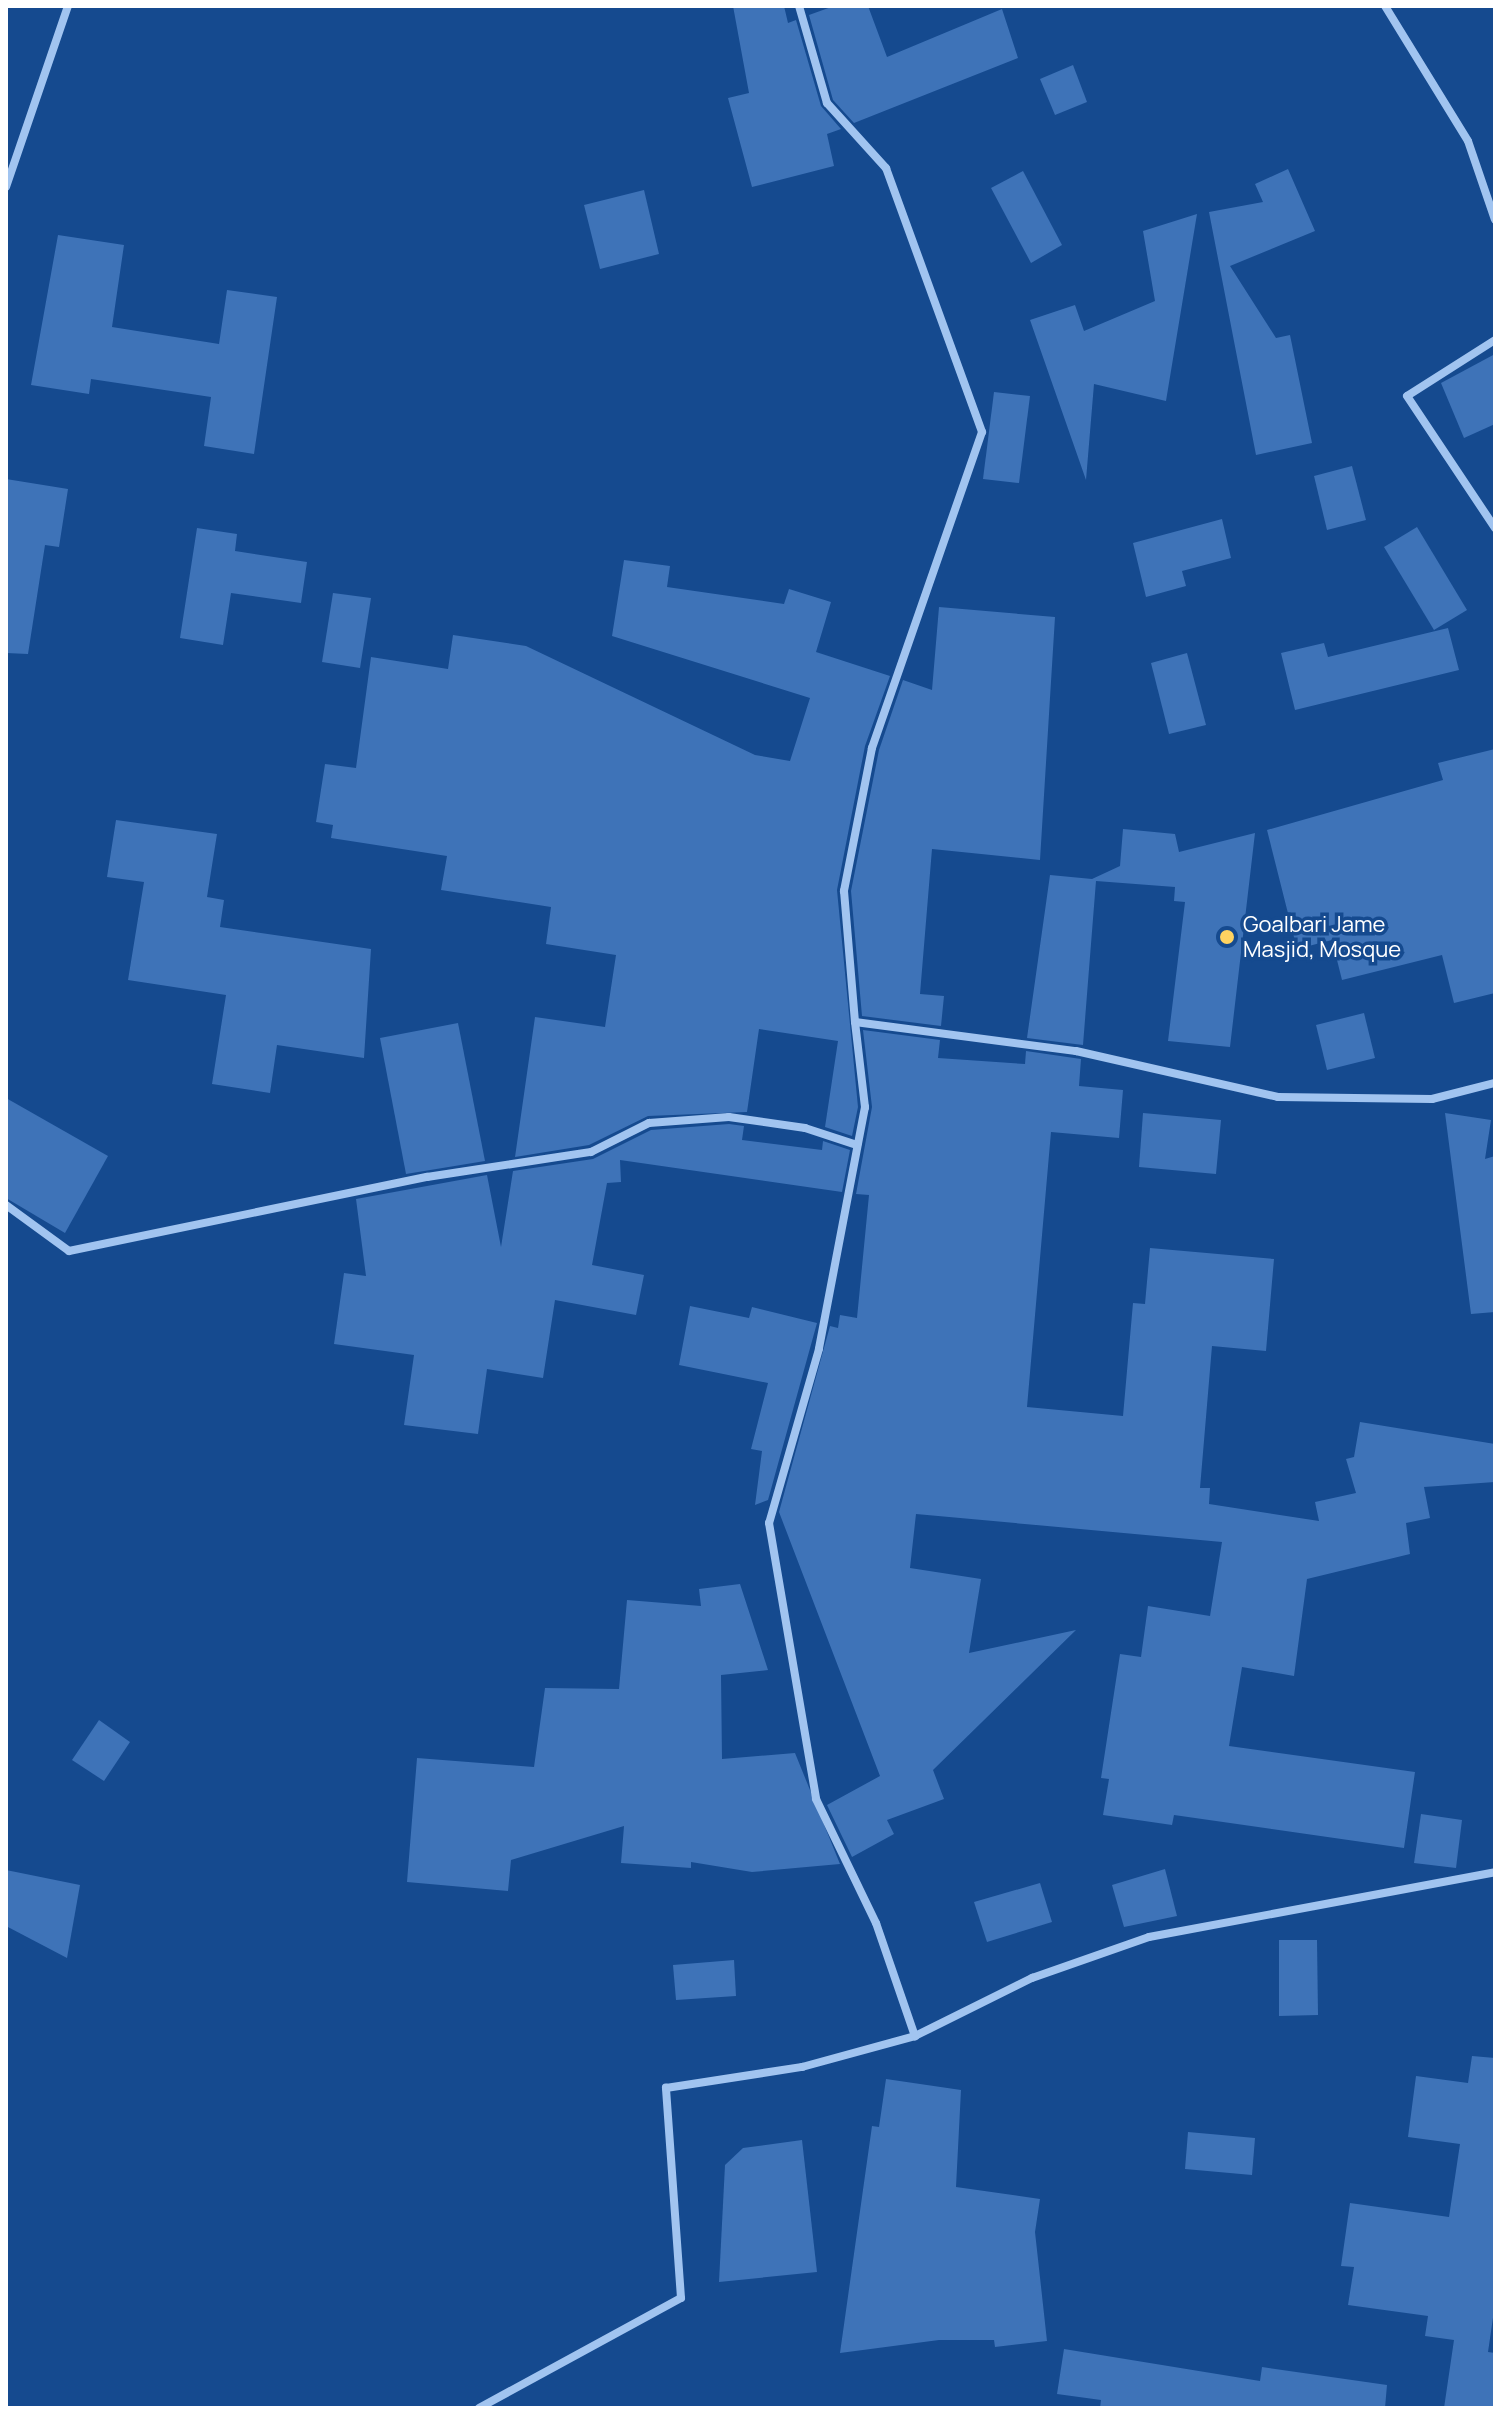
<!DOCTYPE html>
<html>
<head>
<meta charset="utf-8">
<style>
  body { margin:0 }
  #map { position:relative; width:1501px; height:2414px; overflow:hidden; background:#154a8f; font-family:Manrope,sans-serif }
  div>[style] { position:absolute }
  .building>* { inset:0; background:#3e73b8 }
  .minor>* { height:8px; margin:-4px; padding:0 4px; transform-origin:4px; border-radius:4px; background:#a1c4f0 }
  .dots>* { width:22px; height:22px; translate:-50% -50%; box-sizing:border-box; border:4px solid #154a8f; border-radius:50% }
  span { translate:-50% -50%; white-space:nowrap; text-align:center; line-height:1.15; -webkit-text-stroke:7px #154a8f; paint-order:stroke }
  .poi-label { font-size:22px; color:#fff }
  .left { translate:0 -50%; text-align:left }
  .frame { position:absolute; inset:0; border:8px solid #fff; pointer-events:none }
</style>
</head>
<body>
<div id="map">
  <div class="building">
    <i style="clip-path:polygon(733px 6px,784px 6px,788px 23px,796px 20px,821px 106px,841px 129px,827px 134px,834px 166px,752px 187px,728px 98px,749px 93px)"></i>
    <i style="clip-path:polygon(834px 6px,868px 6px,887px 57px,1002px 9px,1018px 58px,854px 123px,833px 100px,809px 15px)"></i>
    <i style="clip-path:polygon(1073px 65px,1087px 102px,1055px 115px,1040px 79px)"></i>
    <i style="clip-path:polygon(1288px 169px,1315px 231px,1230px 266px,1276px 338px,1290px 335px,1312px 443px,1256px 455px,1209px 212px,1263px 202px,1255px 184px)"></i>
    <i style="clip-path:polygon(1023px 171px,1062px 245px,1031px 263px,991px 188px)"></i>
    <i style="clip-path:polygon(644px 190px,659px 254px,600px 269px,584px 205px)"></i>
    <i style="clip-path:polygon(1197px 214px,1166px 401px,1094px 384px,1086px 480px,1030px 320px,1075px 305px,1084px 331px,1155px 301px,1143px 231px)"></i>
    <i style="clip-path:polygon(58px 235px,124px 245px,112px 327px,219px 344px,227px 290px,277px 297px,254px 454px,204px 446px,211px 397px,91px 379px,89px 394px,31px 385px)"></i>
    <i style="clip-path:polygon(1495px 354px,1495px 424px,1464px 438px,1441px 383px)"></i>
    <i style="clip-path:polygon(994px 392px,1030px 396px,1019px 483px,983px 479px)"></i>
    <i style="clip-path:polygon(1352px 466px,1366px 520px,1327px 530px,1314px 476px)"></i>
    <i style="clip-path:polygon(6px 479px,68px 489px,59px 547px,45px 545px,28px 654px,6px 653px)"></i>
    <i style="clip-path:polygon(1222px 519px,1231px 558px,1182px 571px,1186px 586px,1146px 597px,1133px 543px)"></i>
    <i style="clip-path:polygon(1417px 527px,1467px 610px,1434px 630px,1384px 547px)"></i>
    <i style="clip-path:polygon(197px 528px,237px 534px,235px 551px,307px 562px,301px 603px,231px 593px,223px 645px,180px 638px)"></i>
    <i style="clip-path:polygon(624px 560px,670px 566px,667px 587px,784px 604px,789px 589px,831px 602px,816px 652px,890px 676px,865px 746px,837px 890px,858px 1107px,852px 1136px,825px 1127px,838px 1041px,759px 1029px,747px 1112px,648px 1116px,589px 1145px,515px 1157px,535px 1017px,605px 1027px,616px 955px,546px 944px,551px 907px,441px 890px,447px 856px,331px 838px,333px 825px,316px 822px,325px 764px,356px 768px,371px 657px,448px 669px,453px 635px,526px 646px,755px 755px,790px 761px,810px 698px,612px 636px)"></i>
    <i style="clip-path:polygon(333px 593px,371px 598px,360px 668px,322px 662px)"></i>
    <i style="clip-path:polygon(939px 607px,1055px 617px,1040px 860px,932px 849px,920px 994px,944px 996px,941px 1026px,862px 1016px,851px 891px,879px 750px,903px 680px,932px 690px)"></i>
    <i style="clip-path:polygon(1448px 628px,1459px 670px,1295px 710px,1281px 653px,1324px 643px,1328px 657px)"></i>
    <i style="clip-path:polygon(1187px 653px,1206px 725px,1169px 734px,1151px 663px)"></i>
    <i style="clip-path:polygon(1495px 749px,1495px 993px,1454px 1003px,1442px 955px,1342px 980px,1332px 940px,1297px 949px,1267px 830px,1443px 780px,1438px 763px)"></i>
    <i style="clip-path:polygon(116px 820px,217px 834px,207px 897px,224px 900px,220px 927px,371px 949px,364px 1058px,277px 1045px,270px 1093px,212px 1084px,226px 995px,128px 980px,144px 882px,107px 877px)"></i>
    <i style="clip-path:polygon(1123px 829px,1175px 834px,1179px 852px,1255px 833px,1230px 1047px,1168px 1041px,1185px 902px,1174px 901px,1175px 887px,1096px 881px,1083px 1045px,1027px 1038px,1050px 875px,1092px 879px,1120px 866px)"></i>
    <i style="clip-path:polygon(1364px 1013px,1375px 1058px,1327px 1070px,1316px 1025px)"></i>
    <i style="clip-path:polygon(458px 1023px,485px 1161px,406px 1174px,380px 1038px)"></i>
    <i style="clip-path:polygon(863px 1030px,940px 1040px,938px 1058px,1025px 1064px,1026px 1051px,1081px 1059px,1079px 1086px,1123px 1090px,1119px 1138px,1051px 1132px,1027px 1407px,1123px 1416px,1133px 1303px,1145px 1304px,1150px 1248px,1274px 1259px,1266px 1351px,1212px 1346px,1200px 1488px,1210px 1488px,1209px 1504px,1319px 1521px,1315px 1502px,1356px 1493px,1346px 1459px,1354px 1457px,1360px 1422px,1495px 1444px,1495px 1482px,1424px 1487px,1430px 1518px,1406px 1523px,1410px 1554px,1307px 1579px,1294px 1676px,1242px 1667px,1229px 1746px,1415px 1772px,1404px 1848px,1174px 1815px,1172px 1825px,1103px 1815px,1109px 1779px,1101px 1778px,1120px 1654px,1141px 1657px,1148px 1606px,1210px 1616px,1222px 1542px,916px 1514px,910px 1568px,981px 1579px,969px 1653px,1076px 1630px,933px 1770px,944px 1799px,887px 1820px,894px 1834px,852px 1857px,827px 1805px,880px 1776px,779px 1512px,830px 1326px,838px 1328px,840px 1315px,857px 1318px,869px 1195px,856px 1194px,872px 1107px)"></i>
    <i style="clip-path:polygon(6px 1098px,108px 1156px,65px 1233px,6px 1198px)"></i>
    <i style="clip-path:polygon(1143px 1113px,1221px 1120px,1216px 1174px,1139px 1167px)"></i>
    <i style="clip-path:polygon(1445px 1113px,1491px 1120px,1485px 1159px,1495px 1156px,1495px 1312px,1471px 1314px)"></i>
    <i style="clip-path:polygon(729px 1124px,744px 1126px,742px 1140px,822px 1150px,823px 1141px,850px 1150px,842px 1192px,620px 1160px,621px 1182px,607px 1183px,592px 1265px,644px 1275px,636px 1315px,555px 1300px,543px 1378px,487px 1369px,478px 1434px,404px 1425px,414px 1355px,334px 1344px,344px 1273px,366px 1276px,356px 1199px,487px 1175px,501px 1247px,513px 1171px,593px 1159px,651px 1130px)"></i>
    <i style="clip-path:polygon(690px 1306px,749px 1318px,752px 1307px,817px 1323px,768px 1500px,755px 1505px,762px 1451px,751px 1449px,768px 1383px,679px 1365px)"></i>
    <i style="clip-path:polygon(740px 1584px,768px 1670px,721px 1675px,722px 1759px,795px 1753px,840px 1864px,752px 1872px,691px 1862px,691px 1868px,621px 1863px,624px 1826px,511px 1860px,508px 1891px,407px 1882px,417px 1758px,534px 1767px,545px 1688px,619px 1689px,627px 1600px,701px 1606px,699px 1589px)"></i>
    <i style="clip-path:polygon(99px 1720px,130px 1742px,104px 1781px,72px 1760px)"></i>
    <i style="clip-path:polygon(1421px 1814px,1462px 1820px,1456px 1868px,1414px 1863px)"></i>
    <i style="clip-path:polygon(1165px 1869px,1177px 1916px,1124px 1927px,1112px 1885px)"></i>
    <i style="clip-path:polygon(6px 1870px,80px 1885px,67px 1958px,6px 1926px)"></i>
    <i style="clip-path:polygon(1040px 1883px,1052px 1922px,987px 1942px,974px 1902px)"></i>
    <i style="clip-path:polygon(1279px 1940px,1317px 1940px,1318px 2015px,1279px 2016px)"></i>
    <i style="clip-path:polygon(734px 1960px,736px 1996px,676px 2000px,673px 1965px)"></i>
    <i style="clip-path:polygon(1472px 2056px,1495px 2058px,1495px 2304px,1488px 2352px,1495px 2353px,1495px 2408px,1444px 2408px,1454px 2340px,1425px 2336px,1428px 2316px,1348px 2305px,1354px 2267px,1341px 2266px,1350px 2203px,1449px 2217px,1460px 2144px,1408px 2137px,1416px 2076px,1468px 2083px)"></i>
    <i style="clip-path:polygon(886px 2079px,961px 2090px,956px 2187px,1040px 2199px,1035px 2232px,1047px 2341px,995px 2347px,994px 2340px,939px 2340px,840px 2353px,872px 2126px,879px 2127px)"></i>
    <i style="clip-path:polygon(1188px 2132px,1255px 2138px,1252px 2175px,1185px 2169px)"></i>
    <i style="clip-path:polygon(802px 2140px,817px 2272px,719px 2282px,725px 2165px,743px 2148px)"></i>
    <i style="clip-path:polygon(1064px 2349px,1260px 2381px,1262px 2367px,1387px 2385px,1385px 2408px,1100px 2408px,1101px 2400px,1057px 2394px)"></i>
  </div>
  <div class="minor">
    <i style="left:799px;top:6px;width:101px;rotate:73.9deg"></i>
    <i style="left:827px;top:103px;width:88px;rotate:47.8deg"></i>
    <i style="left:886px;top:168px;width:281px;rotate:70deg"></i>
    <i style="left:982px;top:432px;width:335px;rotate:109.2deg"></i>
    <i style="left:872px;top:748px;width:146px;rotate:101.1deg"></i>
    <i style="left:844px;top:891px;width:131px;rotate:85.2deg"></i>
    <i style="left:855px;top:1022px;width:223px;rotate:7.5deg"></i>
    <i style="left:1076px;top:1051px;width:207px;rotate:12.8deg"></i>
    <i style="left:1278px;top:1097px;width:154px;rotate:0.7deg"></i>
    <i style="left:1432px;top:1099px;width:65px;rotate:-14.3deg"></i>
    <i style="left:1385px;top:6px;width:158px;rotate:58.4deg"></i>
    <i style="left:1468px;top:141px;width:83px;rotate:71.1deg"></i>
    <i style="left:6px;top:187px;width:191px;rotate:-71.1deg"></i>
    <i style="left:1495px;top:340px;width:104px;rotate:147.5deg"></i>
    <i style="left:1407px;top:396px;width:159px;rotate:56.3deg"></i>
    <i style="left:855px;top:1022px;width:86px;rotate:83.3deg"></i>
    <i style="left:865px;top:1107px;width:246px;rotate:100.8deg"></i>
    <i style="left:819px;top:1349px;width:181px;rotate:106deg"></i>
    <i style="left:769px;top:1523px;width:280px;rotate:80.3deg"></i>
    <i style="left:816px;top:1799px;width:138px;rotate:64.2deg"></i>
    <i style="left:876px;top:1923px;width:120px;rotate:71deg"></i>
    <i style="left:6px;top:1205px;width:78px;rotate:36.1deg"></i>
    <i style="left:69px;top:1251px;width:366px;rotate:-11.7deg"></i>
    <i style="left:427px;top:1177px;width:166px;rotate:-8.7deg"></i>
    <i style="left:591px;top:1152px;width:65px;rotate:-26.6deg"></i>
    <i style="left:649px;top:1123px;width:80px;rotate:-4.3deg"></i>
    <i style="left:729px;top:1117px;width:77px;rotate:8.2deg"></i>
    <i style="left:805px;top:1128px;width:55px;rotate:18.1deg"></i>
    <i style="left:479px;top:2408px;width:230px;rotate:-28.6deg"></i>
    <i style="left:681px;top:2298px;width:211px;rotate:-94.1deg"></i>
    <i style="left:666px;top:2088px;width:138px;rotate:-8.8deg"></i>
    <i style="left:802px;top:2067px;width:117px;rotate:-15.3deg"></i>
    <i style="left:915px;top:2036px;width:131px;rotate:-26.4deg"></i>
    <i style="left:1032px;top:1978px;width:124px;rotate:-19.3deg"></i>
    <i style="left:1149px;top:1937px;width:352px;rotate:-10.6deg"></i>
  </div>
  <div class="dots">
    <i style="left:1227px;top:937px;background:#ffd361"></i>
  </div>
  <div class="poi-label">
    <span class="left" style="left:1243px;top:937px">Goalbari Jame<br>Masjid, Mosque</span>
  </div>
  <div class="frame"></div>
</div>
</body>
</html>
